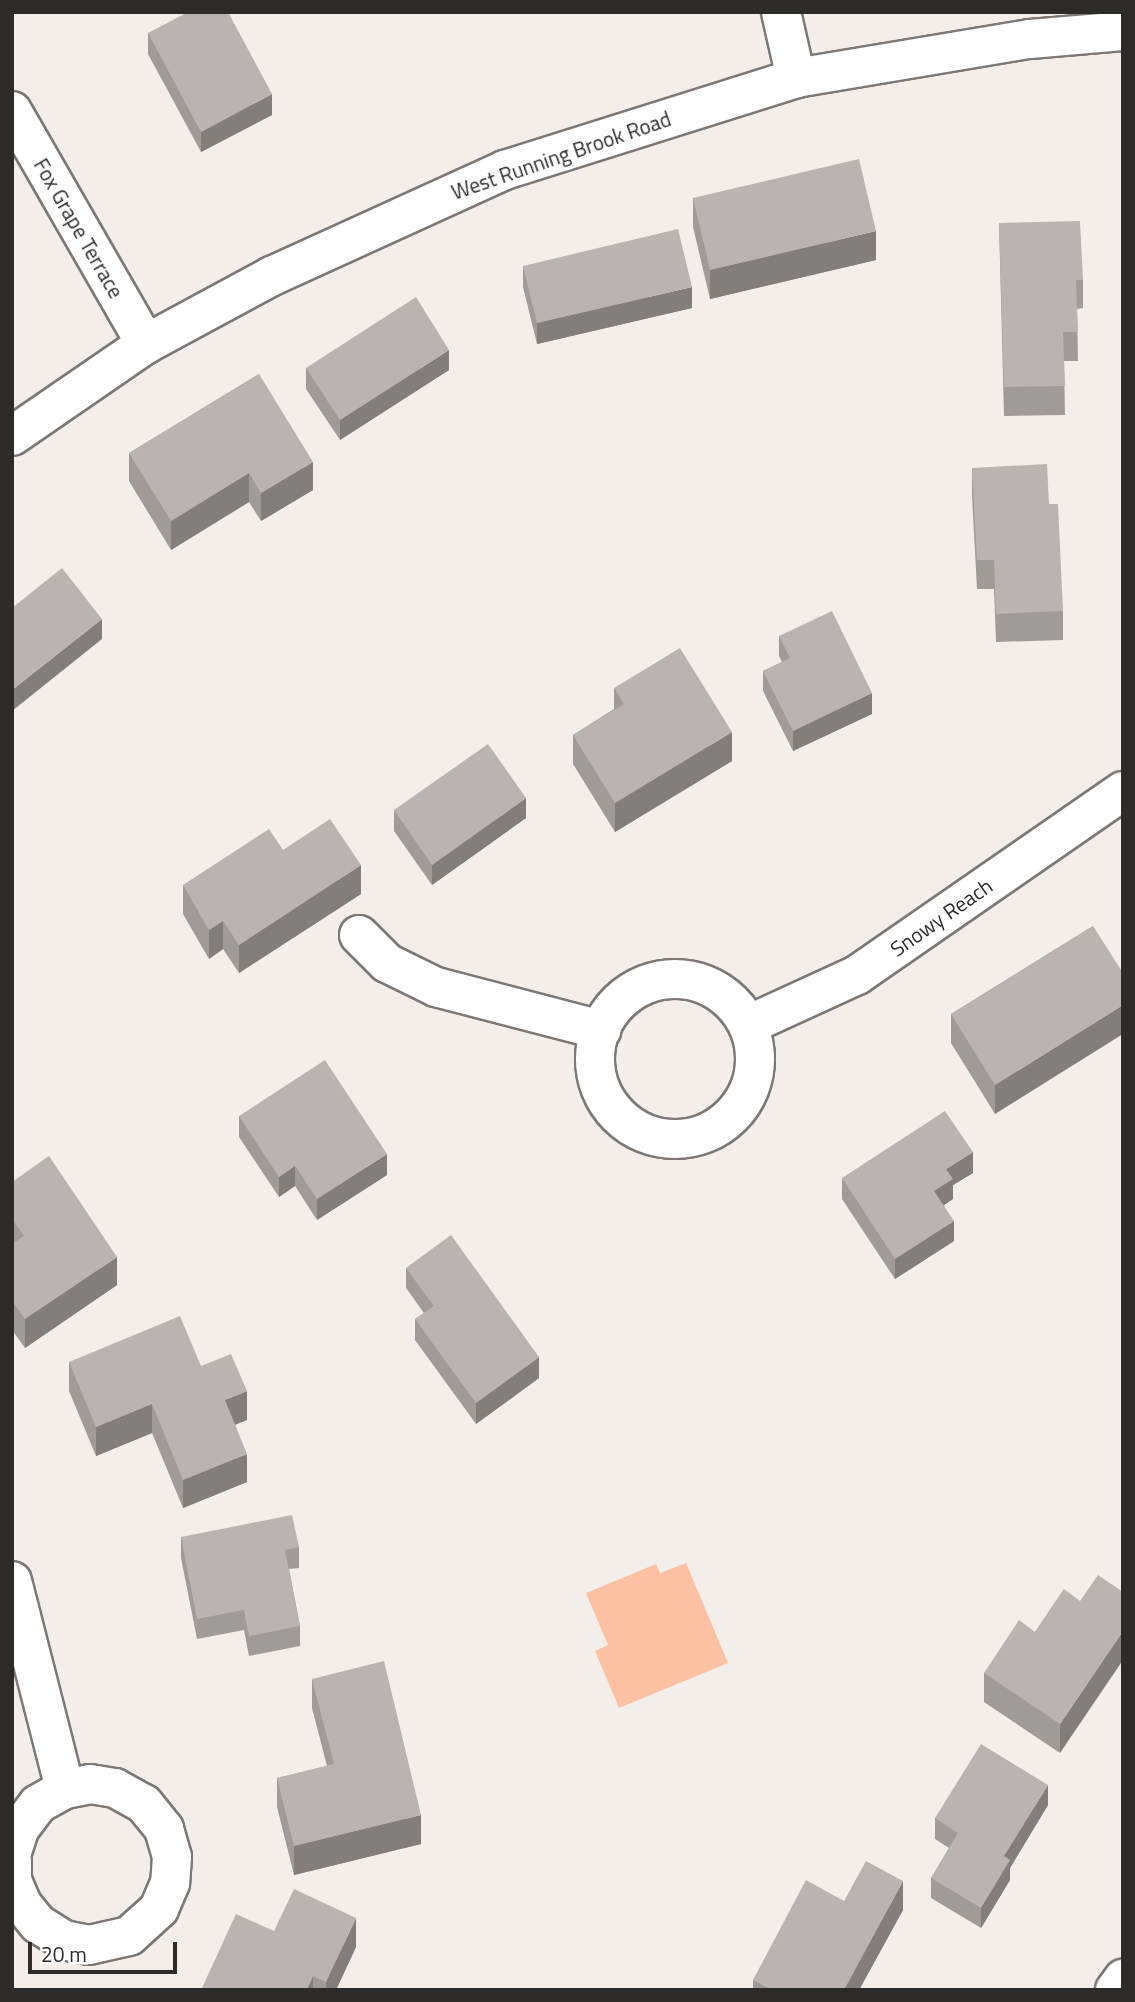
<!DOCTYPE html>
<html>
<head>
<meta charset="utf-8">
<style>
  body { margin:0 }
  #map { position:relative; width:1135px; height:2002px; overflow:hidden; background:#f4eeeb; font-family:"Titillium Web",sans-serif }
  div>[style] { position:absolute }
  .green>* { inset:0; background:#fcc0a2 }
  .roads { filter:drop-shadow(2px 0 #7d7875) drop-shadow(-2px 0 #7d7875) drop-shadow(0 2px #7d7875) drop-shadow(0 -2px #7d7875) }
  .minor>* { height:38px; margin:-19px; padding:0 19px; transform-origin:19px; border-radius:19px; background:#fff }
  .minor>.ring { margin:-19px; padding:0; box-sizing:content-box; background:none; border:38px solid #fff; border-radius:50% }
  .wall>* { inset:0; background:#9f9b98 }
  .shaded-wall>* { inset:0; background:#827e7c }
  .building>* { inset:0; background:#b9b4b1 }
  span { translate:-50% -50%; white-space:nowrap; text-align:center; line-height:1.15; -webkit-text-stroke:7px #fff; paint-order:stroke }
  .street-label { font-size:21px; color:#2d2b2a }
  .frame { position:absolute; inset:0; border:14px solid #2d2b2a; pointer-events:none }
  .scale { position:absolute; left:28px; top:1942px; width:149px; height:32px; box-sizing:border-box; border:4px solid #2d2b2a; border-top:0; padding-left:9px; font-size:21px; line-height:24px; white-space:nowrap; color:#2d2b2a; -webkit-text-stroke:5px #fff; paint-order:stroke }
</style>
</head>
<body>
<div id="map">
  <div class="green">
    <i style="clip-path:polygon(686px 1563px,728px 1663px,619px 1708px,595px 1651px,608px 1645px,586px 1593px,656px 1564px,660px 1573px)"></i>
  </div>
  <div class="roads">
    <div class="minor">
      <i style="left:781px;top:12px;width:68px;rotate:77.2deg"></i>
      <i style="left:12px;top:111px;width:269px;rotate:60.1deg"></i>
      <i style="left:12px;top:436px;width:163px;rotate:-34.5deg"></i>
      <i style="left:146px;top:344px;width:143px;rotate:-28.4deg"></i>
      <i style="left:272px;top:276px;width:256px;rotate:-24.5deg"></i>
      <i style="left:505px;top:170px;width:305px;rotate:-17.5deg"></i>
      <i style="left:796px;top:78px;width:237px;rotate:-9.5deg"></i>
      <i style="left:1030px;top:39px;width:93px;rotate:-4.9deg"></i>
      <i style="left:359px;top:935px;width:40px;rotate:45deg"></i>
      <i style="left:387px;top:963px;width:55px;rotate:26.1deg"></i>
      <i style="left:436px;top:987px;width:171px;rotate:14.6deg"></i>
      <i class="ring" style="left:595px;top:979px;width:122px;height:122px"></i>
      <i style="left:748px;top:1025px;width:120px;rotate:-24.6deg"></i>
      <i style="left:857px;top:975px;width:323px;rotate:-34.7deg"></i>
      <i style="left:12px;top:1581px;width:215px;rotate:75.7deg"></i>
      <i style="left:12px;top:1852px;width:25px;rotate:-72deg"></i>
      <i style="left:20px;top:1828px;width:30px;rotate:-53deg"></i>
      <i style="left:38px;top:1804px;width:31px;rotate:-29deg"></i>
      <i style="left:65px;top:1789px;width:25px;rotate:-11deg"></i>
      <i style="left:90px;top:1784px;width:25px;rotate:9deg"></i>
      <i style="left:115px;top:1788px;width:33px;rotate:29deg"></i>
      <i style="left:144px;top:1804px;width:32px;rotate:51deg"></i>
      <i style="left:164px;top:1829px;width:29px;rotate:74deg"></i>
      <i style="left:172px;top:1857px;width:26px;rotate:94deg"></i>
      <i style="left:170px;top:1883px;width:28px;rotate:113deg"></i>
      <i style="left:159px;top:1909px;width:40px;rotate:138deg"></i>
      <i style="left:129px;top:1936px;width:41px;rotate:167.3deg"></i>
      <i style="left:89px;top:1945px;width:25px;rotate:-169deg"></i>
      <i style="left:64px;top:1940px;width:31px;rotate:-148deg"></i>
      <i style="left:38px;top:1924px;width:26px;rotate:-129deg"></i>
      <i style="left:22px;top:1904px;width:25px;rotate:-113deg"></i>
      <i style="left:12px;top:1881px;width:20px;rotate:-90deg"></i>
      <i style="left:1115px;top:1990px;width:14px;rotate:-54deg"></i>
    </div>
  </div>
  <div class="wall">
    <i style="clip-path:polygon(148px 33px,272px 115px,201px 152px,148px 54px)"></i>
    <i style="clip-path:polygon(693px 198px,876px 260px,710px 299px,693px 227px)"></i>
    <i style="clip-path:polygon(999px 223px,1083px 280px,1083px 308px,1077px 309px,1078px 361px,1064px 361px,1065px 415px,1004px 416px)"></i>
    <i style="clip-path:polygon(523px 266px,692px 308px,537px 344px,523px 287px)"></i>
    <i style="clip-path:polygon(306px 368px,449px 370px,340px 440px,306px 389px)"></i>
    <i style="clip-path:polygon(259px 374px,313px 490px,261px 521px,249px 502px,171px 550px,129px 481px,129px 453px)"></i>
    <i style="clip-path:polygon(972px 468px,1049px 504px,1063px 611px,1063px 640px,996px 642px,994px 589px,977px 589px,972px 496px)"></i>
    <i style="clip-path:polygon(779px 636px,872px 714px,793px 751px,763px 691px,763px 671px,782px 662px,779px 656px)"></i>
    <i style="clip-path:polygon(614px 688px,732px 761px,615px 832px,573px 764px,573px 735px,614px 709px)"></i>
    <i style="clip-path:polygon(394px 810px,526px 818px,432px 885px,394px 831px)"></i>
    <i style="clip-path:polygon(283px 850px,361px 894px,239px 973px,223px 949px,209px 959px,183px 914px,183px 885px)"></i>
    <i style="clip-path:polygon(1093px 926px,995px 1114px,951px 1043px,951px 1014px)"></i>
    <i style="clip-path:polygon(239px 1116px,387px 1175px,317px 1220px,295px 1186px,279px 1197px,239px 1137px)"></i>
    <i style="clip-path:polygon(973px 1173px,953px 1185px,953px 1199px,944px 1205px,954px 1241px,895px 1279px,842px 1199px,842px 1178px)"></i>
    <i style="clip-path:polygon(12px 1182px,117px 1285px,25px 1348px,12px 1330px)"></i>
    <i style="clip-path:polygon(406px 1268px,539px 1378px,476px 1424px,415px 1340px,415px 1319px,424px 1313px,406px 1288px)"></i>
    <i style="clip-path:polygon(69px 1362px,201px 1366px,247px 1420px,235px 1424px,247px 1482px,183px 1508px,152px 1433px,96px 1456px,69px 1391px)"></i>
    <i style="clip-path:polygon(181px 1537px,299px 1547px,299px 1568px,289px 1569px,300px 1626px,300px 1646px,249px 1656px,244px 1630px,197px 1639px,181px 1558px)"></i>
    <i style="clip-path:polygon(1064px 1589px,1060px 1753px,984px 1702px,984px 1673px,1035px 1632px)"></i>
    <i style="clip-path:polygon(312px 1679px,421px 1844px,294px 1875px,277px 1807px,277px 1778px,327px 1766px,312px 1708px)"></i>
    <i style="clip-path:polygon(1048px 1805px,1010px 1868px,1010px 1880px,981px 1928px,931px 1898px,931px 1878px,949px 1848px,935px 1839px,935px 1818px)"></i>
    <i style="clip-path:polygon(844px 1901px,903px 1910px,859px 1990px,753px 1990px,753px 1980px)"></i>
    <i style="clip-path:polygon(274px 1931px,356px 1947px,336px 1990px,201px 1990px)"></i>
  </div>
  <div class="shaded-wall">
    <i style="clip-path:polygon(272px 94px,272px 115px,201px 152px,201px 132px)"></i>
    <i style="clip-path:polygon(876px 231px,876px 260px,710px 299px,710px 270px)"></i>
    <i style="clip-path:polygon(692px 287px,692px 308px,537px 344px,537px 323px)"></i>
    <i style="clip-path:polygon(449px 350px,449px 370px,340px 440px,340px 420px)"></i>
    <i style="clip-path:polygon(313px 462px,313px 490px,261px 521px,261px 493px)"></i>
    <i style="clip-path:polygon(249px 473px,249px 502px,171px 550px,171px 521px)"></i>
    <i style="clip-path:polygon(102px 619px,102px 639px,12px 711px,12px 690px)"></i>
    <i style="clip-path:polygon(872px 693px,872px 714px,793px 751px,793px 731px)"></i>
    <i style="clip-path:polygon(732px 732px,732px 761px,615px 832px,615px 803px)"></i>
    <i style="clip-path:polygon(526px 798px,526px 818px,432px 885px,432px 865px)"></i>
    <i style="clip-path:polygon(361px 865px,361px 894px,239px 973px,239px 945px)"></i>
    <i style="clip-path:polygon(223px 921px,223px 949px,209px 959px,209px 930px)"></i>
    <i style="clip-path:polygon(1123px 1005px,1123px 1034px,995px 1114px,995px 1085px)"></i>
    <i style="clip-path:polygon(973px 1152px,973px 1173px,953px 1185px,953px 1199px,934px 1212px,934px 1191px,946px 1169px)"></i>
    <i style="clip-path:polygon(387px 1154px,387px 1175px,317px 1220px,317px 1199px)"></i>
    <i style="clip-path:polygon(295px 1166px,295px 1186px,279px 1197px,279px 1177px)"></i>
    <i style="clip-path:polygon(954px 1221px,954px 1241px,895px 1279px,895px 1259px)"></i>
    <i style="clip-path:polygon(117px 1257px,117px 1285px,25px 1348px,25px 1319px)"></i>
    <i style="clip-path:polygon(539px 1357px,539px 1378px,476px 1424px,476px 1403px)"></i>
    <i style="clip-path:polygon(247px 1391px,247px 1420px,225px 1429px,225px 1400px)"></i>
    <i style="clip-path:polygon(152px 1404px,152px 1433px,96px 1456px,96px 1427px)"></i>
    <i style="clip-path:polygon(247px 1454px,247px 1482px,183px 1508px,183px 1480px)"></i>
    <i style="clip-path:polygon(1123px 1631px,1123px 1660px,1060px 1753px,1060px 1724px)"></i>
    <i style="clip-path:polygon(1048px 1785px,1048px 1805px,1010px 1868px,1010px 1880px,981px 1928px,981px 1908px,1004px 1856px)"></i>
    <i style="clip-path:polygon(421px 1815px,421px 1844px,294px 1875px,294px 1846px)"></i>
    <i style="clip-path:polygon(903px 1881px,903px 1910px,859px 1990px,844px 1990px)"></i>
    <i style="clip-path:polygon(356px 1918px,356px 1947px,336px 1990px,326px 1990px,326px 1982px)"></i>
    <i style="clip-path:polygon(313px 1976px,313px 1990px,307px 1990px)"></i>
  </div>
  <div class="building">
    <i style="clip-path:polygon(188px 12px,228px 12px,272px 94px,201px 132px,148px 33px)"></i>
    <i style="clip-path:polygon(859px 159px,876px 231px,710px 270px,693px 198px)"></i>
    <i style="clip-path:polygon(1080px 221px,1083px 280px,1076px 280px,1078px 332px,1063px 332px,1065px 386px,1004px 387px,999px 223px)"></i>
    <i style="clip-path:polygon(678px 229px,692px 287px,537px 323px,523px 266px)"></i>
    <i style="clip-path:polygon(416px 297px,449px 350px,340px 420px,306px 368px)"></i>
    <i style="clip-path:polygon(259px 374px,313px 462px,261px 493px,249px 473px,171px 521px,129px 453px)"></i>
    <i style="clip-path:polygon(1047px 464px,1049px 504px,1058px 504px,1063px 611px,996px 614px,994px 560px,977px 560px,972px 468px)"></i>
    <i style="clip-path:polygon(62px 568px,102px 619px,12px 690px,12px 608px)"></i>
    <i style="clip-path:polygon(832px 611px,872px 693px,793px 731px,763px 671px,790px 658px,779px 636px)"></i>
    <i style="clip-path:polygon(680px 648px,732px 732px,615px 803px,573px 735px,624px 704px,614px 688px)"></i>
    <i style="clip-path:polygon(488px 744px,526px 798px,432px 865px,394px 810px)"></i>
    <i style="clip-path:polygon(330px 819px,361px 865px,239px 945px,223px 921px,209px 930px,183px 885px,269px 829px,283px 850px)"></i>
    <i style="clip-path:polygon(1093px 926px,1123px 973px,1123px 1005px,995px 1085px,951px 1014px)"></i>
    <i style="clip-path:polygon(325px 1060px,387px 1154px,317px 1199px,295px 1166px,279px 1177px,239px 1116px)"></i>
    <i style="clip-path:polygon(945px 1111px,973px 1152px,946px 1169px,953px 1179px,934px 1191px,954px 1221px,895px 1259px,842px 1178px)"></i>
    <i style="clip-path:polygon(49px 1156px,117px 1257px,25px 1319px,12px 1301px,12px 1244px,24px 1236px,12px 1219px,12px 1182px)"></i>
    <i style="clip-path:polygon(451px 1235px,539px 1357px,476px 1403px,415px 1319px,434px 1306px,406px 1268px)"></i>
    <i style="clip-path:polygon(180px 1316px,201px 1366px,231px 1354px,247px 1391px,225px 1400px,247px 1454px,183px 1480px,152px 1404px,96px 1427px,69px 1362px)"></i>
    <i style="clip-path:polygon(292px 1515px,299px 1547px,285px 1550px,300px 1626px,249px 1636px,244px 1610px,197px 1619px,181px 1537px)"></i>
    <i style="clip-path:polygon(1098px 1575px,1123px 1592px,1123px 1631px,1060px 1724px,984px 1673px,1019px 1620px,1035px 1632px,1064px 1589px,1080px 1601px)"></i>
    <i style="clip-path:polygon(384px 1661px,421px 1815px,294px 1846px,277px 1778px,334px 1764px,312px 1679px)"></i>
    <i style="clip-path:polygon(981px 1744px,1048px 1785px,1004px 1856px,1010px 1860px,981px 1908px,931px 1878px,958px 1833px,935px 1818px)"></i>
    <i style="clip-path:polygon(866px 1861px,903px 1881px,844px 1990px,772px 1990px,753px 1980px,806px 1880px,844px 1901px)"></i>
    <i style="clip-path:polygon(294px 1889px,356px 1918px,326px 1982px,313px 1976px,307px 1990px,201px 1990px,236px 1914px,274px 1931px)"></i>
  </div>
  <div class="street-label">
    <span style="left:561px;top:155px;rotate:-19deg">West Running Brook Road</span>
    <span style="left:79px;top:228px;rotate:60deg">Fox Grape Terrace</span>
    <span style="left:941px;top:917px;rotate:-35deg">Snowy Reach</span>
  </div>
  <div class="frame"></div>
  <div class="scale">20 m</div>
</div>
</body>
</html>
